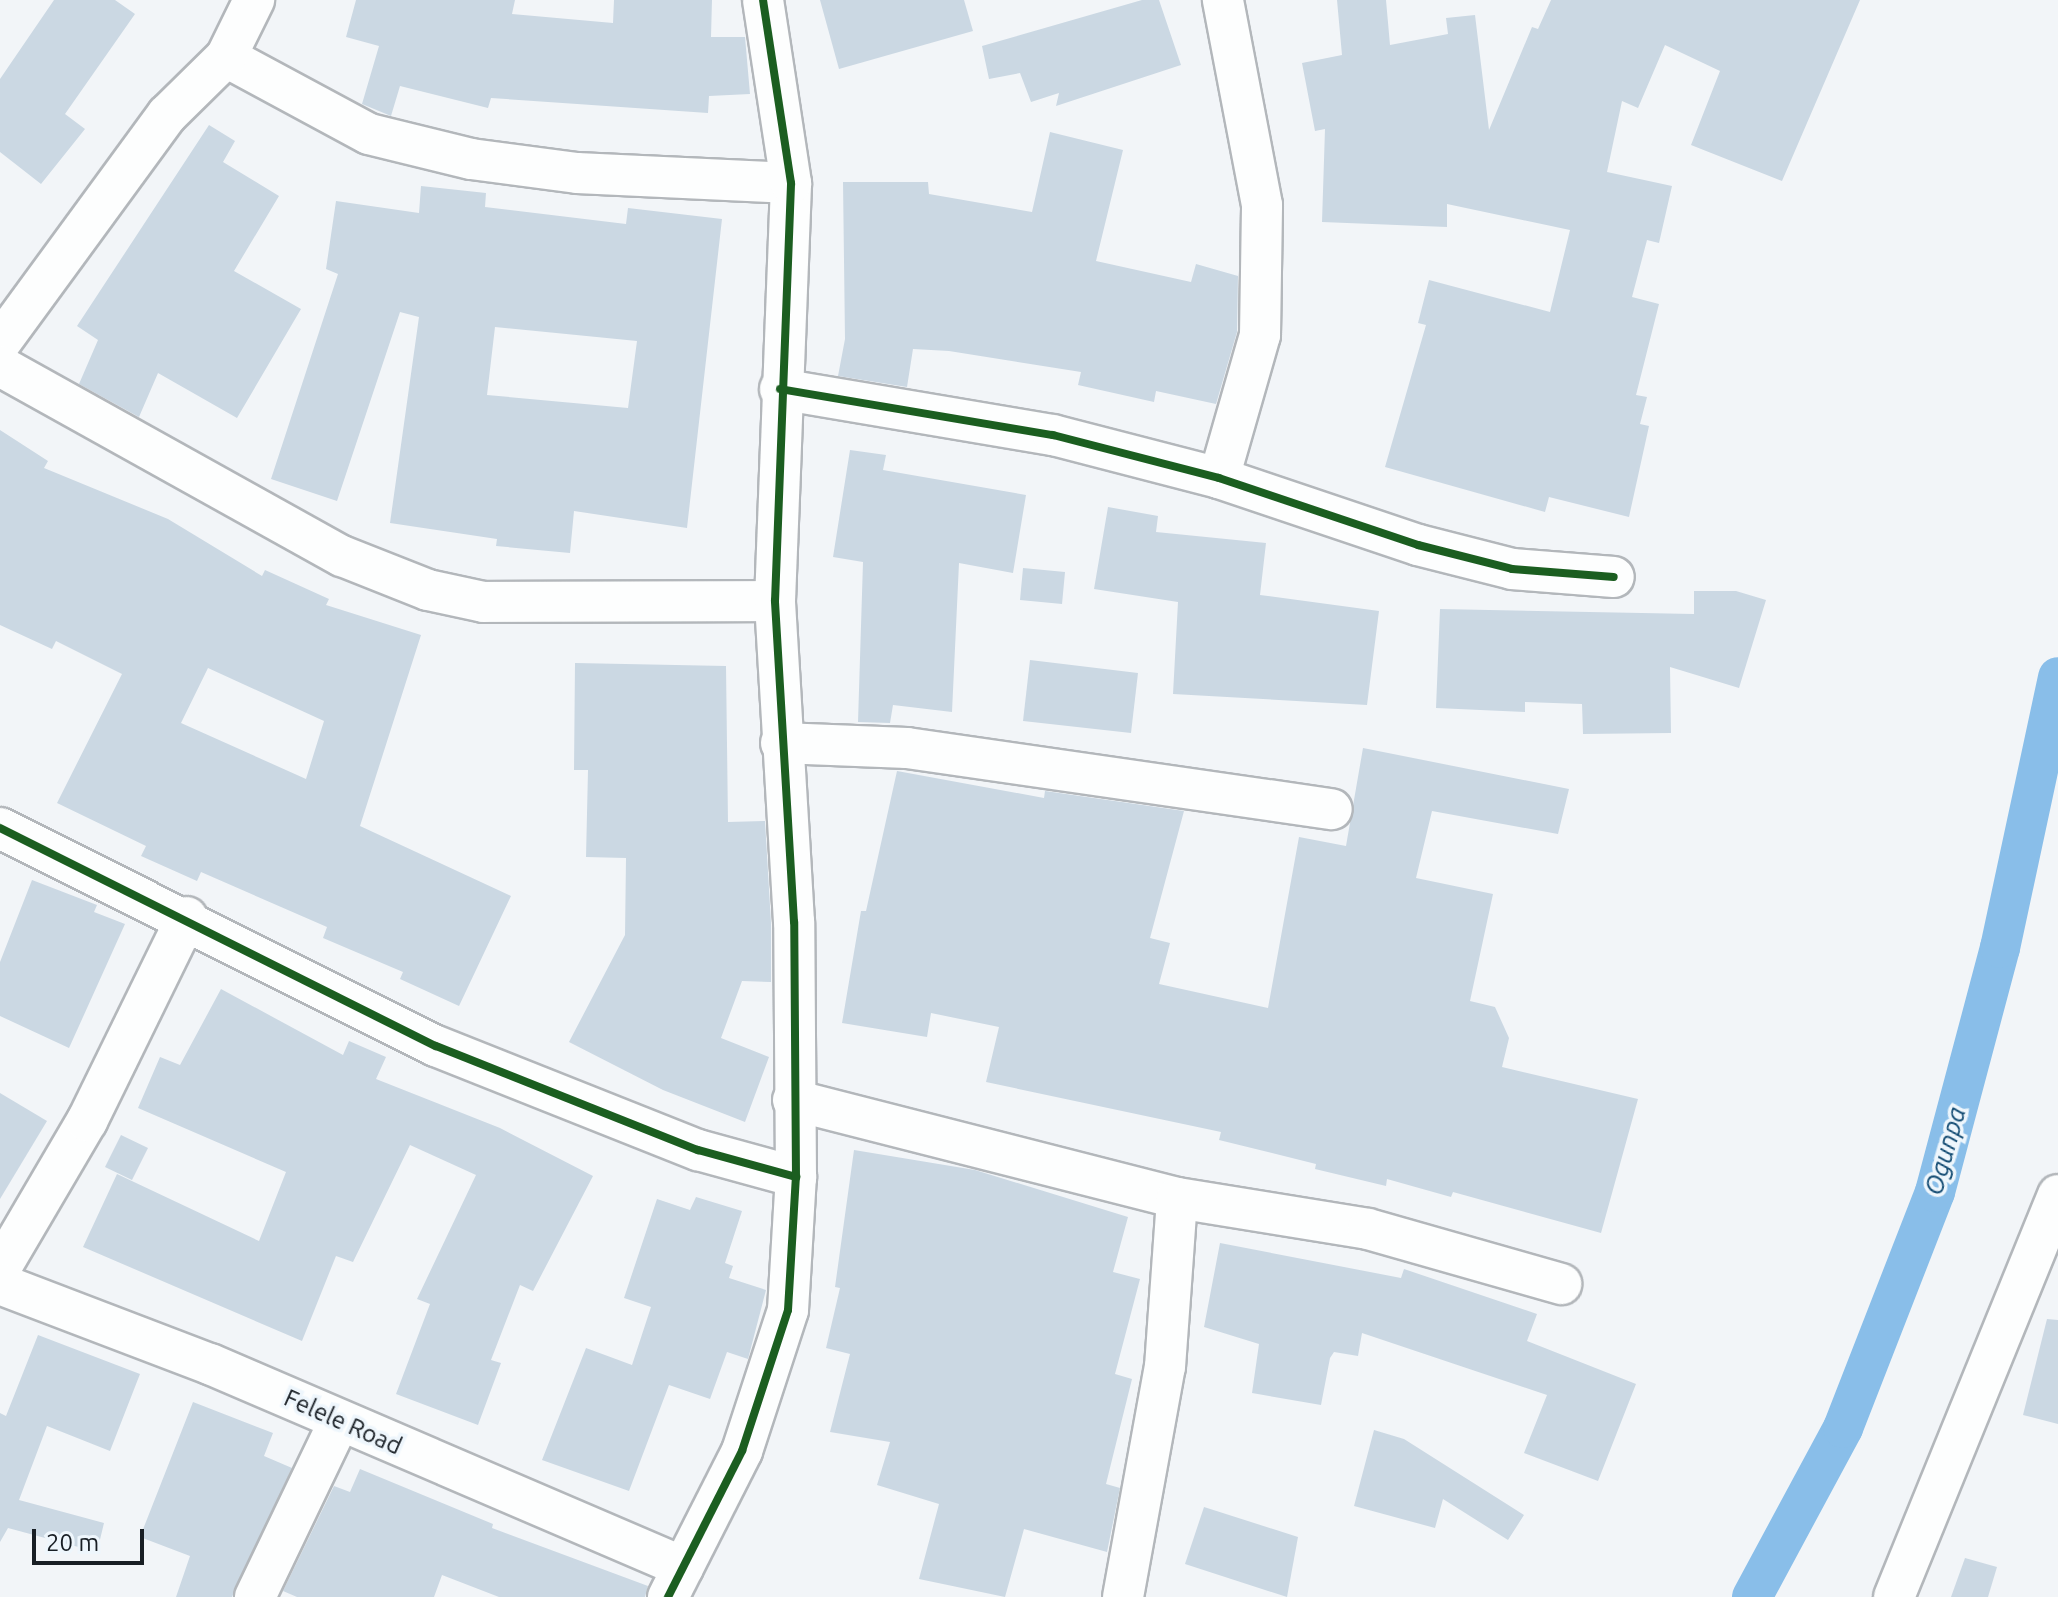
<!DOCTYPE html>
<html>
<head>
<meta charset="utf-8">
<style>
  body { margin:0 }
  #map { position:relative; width:2058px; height:1597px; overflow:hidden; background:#f2f5f8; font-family:Ubuntu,sans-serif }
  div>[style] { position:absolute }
  .canal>* { height:40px; margin:-20px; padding:0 20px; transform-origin:20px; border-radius:20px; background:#89bee9 }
  .building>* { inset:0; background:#cbd8e3 }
  .roads { filter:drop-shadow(2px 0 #b3b7bb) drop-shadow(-2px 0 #b3b7bb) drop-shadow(0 2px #b3b7bb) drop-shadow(0 -2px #b3b7bb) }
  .minor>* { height:40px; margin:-20px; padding:0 20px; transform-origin:20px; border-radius:20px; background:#fdfefe }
  .cycleway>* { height:8px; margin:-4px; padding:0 4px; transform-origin:4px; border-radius:4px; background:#1b5e20 }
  span { translate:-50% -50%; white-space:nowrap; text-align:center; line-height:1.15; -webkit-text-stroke:7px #eef6fc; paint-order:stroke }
  .street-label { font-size:24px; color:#181e24 }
  .water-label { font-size:26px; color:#104971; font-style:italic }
  .scale { position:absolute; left:32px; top:1529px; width:112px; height:36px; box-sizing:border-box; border:4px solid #181e24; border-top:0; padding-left:10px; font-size:24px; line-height:28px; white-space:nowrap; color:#181e24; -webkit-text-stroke:6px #eef6fc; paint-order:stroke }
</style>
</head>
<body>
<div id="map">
  <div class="canal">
    <i style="left:1752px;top:1597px;width:192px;rotate:-61.7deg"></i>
    <i style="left:1843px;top:1428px;width:253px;rotate:-68.7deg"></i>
    <i style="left:1935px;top:1192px;width:253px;rotate:-75.1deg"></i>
    <i style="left:2000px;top:948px;width:277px;rotate:-77.9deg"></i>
  </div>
  <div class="building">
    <i style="clip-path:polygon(54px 0,115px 0,135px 14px,65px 114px,85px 129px,41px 184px,0 152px,0 79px)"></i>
    <i style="clip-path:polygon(356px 0,515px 0,512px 14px,613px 23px,614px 0,712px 0,711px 37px,745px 37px,750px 94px,709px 96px,708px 113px,491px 98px,488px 108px,400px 86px,391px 116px,362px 104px,379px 46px,346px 37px)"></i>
    <i style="clip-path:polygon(820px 0,964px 0,973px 31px,839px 69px)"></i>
    <i style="clip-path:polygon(1142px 0,1159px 0,1181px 65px,1056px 106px,1059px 93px,1031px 102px,1020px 73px,989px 79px,982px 46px)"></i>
    <i style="clip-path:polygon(1337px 0,1386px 0,1390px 45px,1448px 34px,1446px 18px,1475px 15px,1489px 130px,1532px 27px,1538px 29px,1551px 0,1860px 0,1782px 181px,1691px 145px,1720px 71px,1665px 45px,1638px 108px,1622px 101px,1607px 172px,1672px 186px,1659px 243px,1647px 240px,1632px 297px,1659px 304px,1636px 395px,1647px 397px,1640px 424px,1649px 426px,1629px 517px,1549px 497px,1545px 512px,1385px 467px,1426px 325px,1418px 323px,1429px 280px,1550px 312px,1570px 230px,1447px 204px,1447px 227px,1322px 222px,1325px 129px,1315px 131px,1302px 63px,1342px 55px)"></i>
    <i style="clip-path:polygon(209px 125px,235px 141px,223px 162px,279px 196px,234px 271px,301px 309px,237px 418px,158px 373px,139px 417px,79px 384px,98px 340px,77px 326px)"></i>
    <i style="clip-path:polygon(1050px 132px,1123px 150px,1096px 261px,1191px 282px,1196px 264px,1238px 276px,1237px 332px,1216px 404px,1156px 391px,1154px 402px,1078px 385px,1081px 372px,949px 351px,913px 349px,907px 387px,838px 376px,845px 339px,843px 182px,928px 182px,929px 194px,1032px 212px)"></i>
    <i style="clip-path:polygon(evenodd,421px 186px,486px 193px,485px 207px,626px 224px,628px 208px,722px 219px,687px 528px,574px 511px,570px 553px,496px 546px,497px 539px,390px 523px,419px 317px,400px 312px,337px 501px,271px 479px,338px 274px,326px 269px,336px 201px,419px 213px,421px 186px,495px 327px,637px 341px,628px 408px,487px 395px,495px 327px)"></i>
    <i style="clip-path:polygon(evenodd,0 430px,48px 461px,44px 468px,168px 519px,262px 576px,265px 570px,329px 599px,326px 605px,421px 635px,360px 826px,511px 896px,459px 1006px,400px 979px,403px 972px,323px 938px,327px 927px,201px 872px,197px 881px,141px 856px,146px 846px,57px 803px,122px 674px,56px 641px,52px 649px,0 625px,0 430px,208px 668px,324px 721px,306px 779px,181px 723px,208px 668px)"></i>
    <i style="clip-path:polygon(850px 450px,886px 455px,883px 470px,1026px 495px,1013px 573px,959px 563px,952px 712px,893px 705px,890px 723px,858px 722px,863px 562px,833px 557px)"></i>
    <i style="clip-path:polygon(1108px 507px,1158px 516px,1156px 532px,1266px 543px,1260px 595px,1379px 611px,1367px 705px,1173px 694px,1178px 602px,1094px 589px)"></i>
    <i style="clip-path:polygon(1023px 568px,1065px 572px,1062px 604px,1020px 600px)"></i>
    <i style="clip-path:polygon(1694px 591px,1736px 591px,1766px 600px,1739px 688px,1670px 667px,1671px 733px,1583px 734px,1582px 704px,1525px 702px,1525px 712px,1436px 708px,1440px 609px,1694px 614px)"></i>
    <i style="clip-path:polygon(1030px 660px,1138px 673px,1131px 733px,1023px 721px)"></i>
    <i style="clip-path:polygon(575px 663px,726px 666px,728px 822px,765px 821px,771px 923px,771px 982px,742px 981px,721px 1038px,769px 1057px,745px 1122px,663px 1090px,569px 1042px,625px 935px,626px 858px,586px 857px,588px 770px,574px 770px)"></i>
    <i style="clip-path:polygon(1363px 748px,1569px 789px,1558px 834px,1432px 811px,1416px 878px,1493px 894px,1470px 1001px,1495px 1007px,1509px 1038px,1502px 1067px,1638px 1099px,1601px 1233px,1453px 1192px,1451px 1197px,1387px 1179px,1386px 1186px,1315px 1169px,1316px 1164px,1219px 1140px,1221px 1132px,986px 1082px,999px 1027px,931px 1013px,927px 1037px,842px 1023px,861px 911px,866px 911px,897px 771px,1044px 798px,1045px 791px,1184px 811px,1150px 938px,1170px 943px,1159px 984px,1268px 1008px,1299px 837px,1346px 846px)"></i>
    <i style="clip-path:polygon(32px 880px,97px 905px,94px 912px,125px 924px,69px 1048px,0 1016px,0 962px)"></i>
    <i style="clip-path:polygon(221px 989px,343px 1055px,349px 1041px,386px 1057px,376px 1079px,500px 1128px,593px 1176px,533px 1291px,520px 1285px,491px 1360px,501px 1363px,478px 1425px,396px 1394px,430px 1304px,417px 1299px,476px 1175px,410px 1145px,353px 1262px,336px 1256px,302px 1341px,83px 1247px,117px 1174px,259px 1241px,286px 1172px,138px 1108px,160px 1057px,180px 1065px)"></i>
    <i style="clip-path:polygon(0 1093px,47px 1121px,0 1199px)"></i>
    <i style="clip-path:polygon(121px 1135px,148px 1148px,132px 1180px,105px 1167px)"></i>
    <i style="clip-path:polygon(854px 1150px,975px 1170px,1128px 1217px,1113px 1272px,1140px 1279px,1115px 1374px,1132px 1379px,1106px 1484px,1120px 1488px,1107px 1552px,1024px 1529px,1005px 1597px,919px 1579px,939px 1504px,877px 1485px,890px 1442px,830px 1432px,850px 1354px,826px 1348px,840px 1288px,835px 1287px)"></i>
    <i style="clip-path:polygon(696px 1197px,742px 1211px,725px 1263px,733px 1266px,729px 1278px,766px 1290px,748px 1359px,727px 1352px,710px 1399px,669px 1385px,629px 1491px,542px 1460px,586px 1348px,632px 1365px,651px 1307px,624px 1298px,657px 1199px,690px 1210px)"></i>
    <i style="clip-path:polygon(1220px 1243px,1401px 1278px,1404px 1269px,1537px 1314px,1527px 1341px,1636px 1384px,1598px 1481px,1524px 1453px,1547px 1395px,1362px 1333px,1358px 1356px,1334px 1352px,1330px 1358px,1321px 1405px,1252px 1393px,1259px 1344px,1204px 1327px)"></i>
    <i style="clip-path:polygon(2047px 1319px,2058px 1320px,2058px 1424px,2023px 1415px)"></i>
    <i style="clip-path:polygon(38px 1335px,140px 1374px,110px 1451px,47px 1426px,19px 1500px,104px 1523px,97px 1552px,8px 1528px,0 1542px,0 1413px,6px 1416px)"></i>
    <i style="clip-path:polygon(193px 1402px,273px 1433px,264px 1456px,292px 1468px,232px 1597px,176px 1597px,190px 1556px,140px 1537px)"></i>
    <i style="clip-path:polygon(1374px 1430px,1404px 1439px,1524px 1515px,1508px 1540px,1443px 1499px,1435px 1528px,1354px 1506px)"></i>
    <i style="clip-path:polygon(360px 1469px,493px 1524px,492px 1528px,648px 1586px,645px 1597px,499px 1597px,442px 1575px,434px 1597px,297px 1597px,283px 1591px,334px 1486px,350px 1492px)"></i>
    <i style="clip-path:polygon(1204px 1507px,1298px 1537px,1287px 1597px,1185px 1564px)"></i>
    <i style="clip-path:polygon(1965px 1558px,1997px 1567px,1988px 1597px,1951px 1597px)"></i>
  </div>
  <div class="roads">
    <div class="minor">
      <i style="left:226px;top:57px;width:162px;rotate:28.3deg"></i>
      <i style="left:369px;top:134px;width:105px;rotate:13.8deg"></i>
      <i style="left:471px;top:159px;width:107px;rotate:7.5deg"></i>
      <i style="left:577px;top:173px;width:214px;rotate:2.7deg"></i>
      <i style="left:0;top:343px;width:283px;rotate:-53.8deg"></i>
      <i style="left:167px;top:115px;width:83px;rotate:-44.5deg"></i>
      <i style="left:226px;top:57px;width:64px;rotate:-63.8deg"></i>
      <i style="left:0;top:366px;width:391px;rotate:29.1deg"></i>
      <i style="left:342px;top:556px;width:92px;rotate:21.6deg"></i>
      <i style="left:428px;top:590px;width:57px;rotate:12.1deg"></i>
      <i style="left:484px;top:602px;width:291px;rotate:-0.2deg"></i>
      <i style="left:780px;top:389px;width:277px;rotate:9.6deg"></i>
      <i style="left:1053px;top:435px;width:171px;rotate:14.5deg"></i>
      <i style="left:1219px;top:478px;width:210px;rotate:18.6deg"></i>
      <i style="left:1418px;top:545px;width:97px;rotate:14.3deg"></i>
      <i style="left:1512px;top:569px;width:102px;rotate:4.5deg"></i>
      <i style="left:1219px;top:478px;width:149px;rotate:-74deg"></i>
      <i style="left:1260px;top:335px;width:130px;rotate:-89.1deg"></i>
      <i style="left:1262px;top:205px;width:209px;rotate:-100.8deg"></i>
      <i style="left:781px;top:743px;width:126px;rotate:2.3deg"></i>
      <i style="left:907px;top:748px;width:429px;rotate:8.2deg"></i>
      <i style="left:0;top:828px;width:487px;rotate:26.6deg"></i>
      <i style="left:436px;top:1046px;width:282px;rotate:21.7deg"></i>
      <i style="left:698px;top:1150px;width:102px;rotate:15.4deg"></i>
      <i style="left:793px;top:1100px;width:396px;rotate:14.3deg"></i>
      <i style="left:1177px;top:1198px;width:193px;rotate:9.2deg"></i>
      <i style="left:1368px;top:1229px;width:201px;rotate:15.9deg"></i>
      <i style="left:0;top:1269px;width:172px;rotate:-59.6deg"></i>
      <i style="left:87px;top:1121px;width:227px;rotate:-63.9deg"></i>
      <i style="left:0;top:1284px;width:225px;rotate:20.9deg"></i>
      <i style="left:210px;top:1364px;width:515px;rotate:23.23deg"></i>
      <i style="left:255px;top:1597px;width:194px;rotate:-64.4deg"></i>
      <i style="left:668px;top:1597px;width:164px;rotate:-63.1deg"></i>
      <i style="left:742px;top:1451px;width:148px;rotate:-71.9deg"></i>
      <i style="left:788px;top:1310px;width:133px;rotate:-86.6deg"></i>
      <i style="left:796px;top:1177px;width:255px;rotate:-90.4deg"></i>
      <i style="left:794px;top:922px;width:322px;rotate:-93.4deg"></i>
      <i style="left:775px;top:601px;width:418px;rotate:-87.8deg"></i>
      <i style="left:791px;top:183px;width:185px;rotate:-98.7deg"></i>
      <i style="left:1123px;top:1597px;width:234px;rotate:-79.7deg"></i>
      <i style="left:1165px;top:1367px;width:169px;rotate:-85.9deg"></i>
      <i style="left:1894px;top:1597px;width:434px;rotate:-67.8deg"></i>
    </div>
  </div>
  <div class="cycleway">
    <i style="left:780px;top:389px;width:277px;rotate:9.6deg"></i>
    <i style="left:1053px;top:435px;width:171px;rotate:14.5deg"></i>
    <i style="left:1219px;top:478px;width:210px;rotate:18.6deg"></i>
    <i style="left:1418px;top:545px;width:97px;rotate:14.3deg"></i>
    <i style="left:1512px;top:569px;width:102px;rotate:4.5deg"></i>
    <i style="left:0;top:828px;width:487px;rotate:26.6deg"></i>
    <i style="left:436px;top:1046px;width:282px;rotate:21.7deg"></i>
    <i style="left:698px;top:1150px;width:102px;rotate:15.4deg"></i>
    <i style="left:668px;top:1597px;width:164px;rotate:-63.1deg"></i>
    <i style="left:742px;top:1451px;width:148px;rotate:-71.9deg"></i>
    <i style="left:788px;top:1310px;width:133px;rotate:-86.6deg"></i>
    <i style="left:796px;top:1177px;width:255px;rotate:-90.4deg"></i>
    <i style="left:794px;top:922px;width:322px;rotate:-93.4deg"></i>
    <i style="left:775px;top:601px;width:418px;rotate:-87.8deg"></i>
    <i style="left:791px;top:183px;width:185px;rotate:-98.7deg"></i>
  </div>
  <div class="street-label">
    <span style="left:343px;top:1422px;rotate:24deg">Felele Road</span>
  </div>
  <div class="water-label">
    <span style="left:1945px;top:1151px;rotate:-74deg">Ogunpa</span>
  </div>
  <div class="scale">20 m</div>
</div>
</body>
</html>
